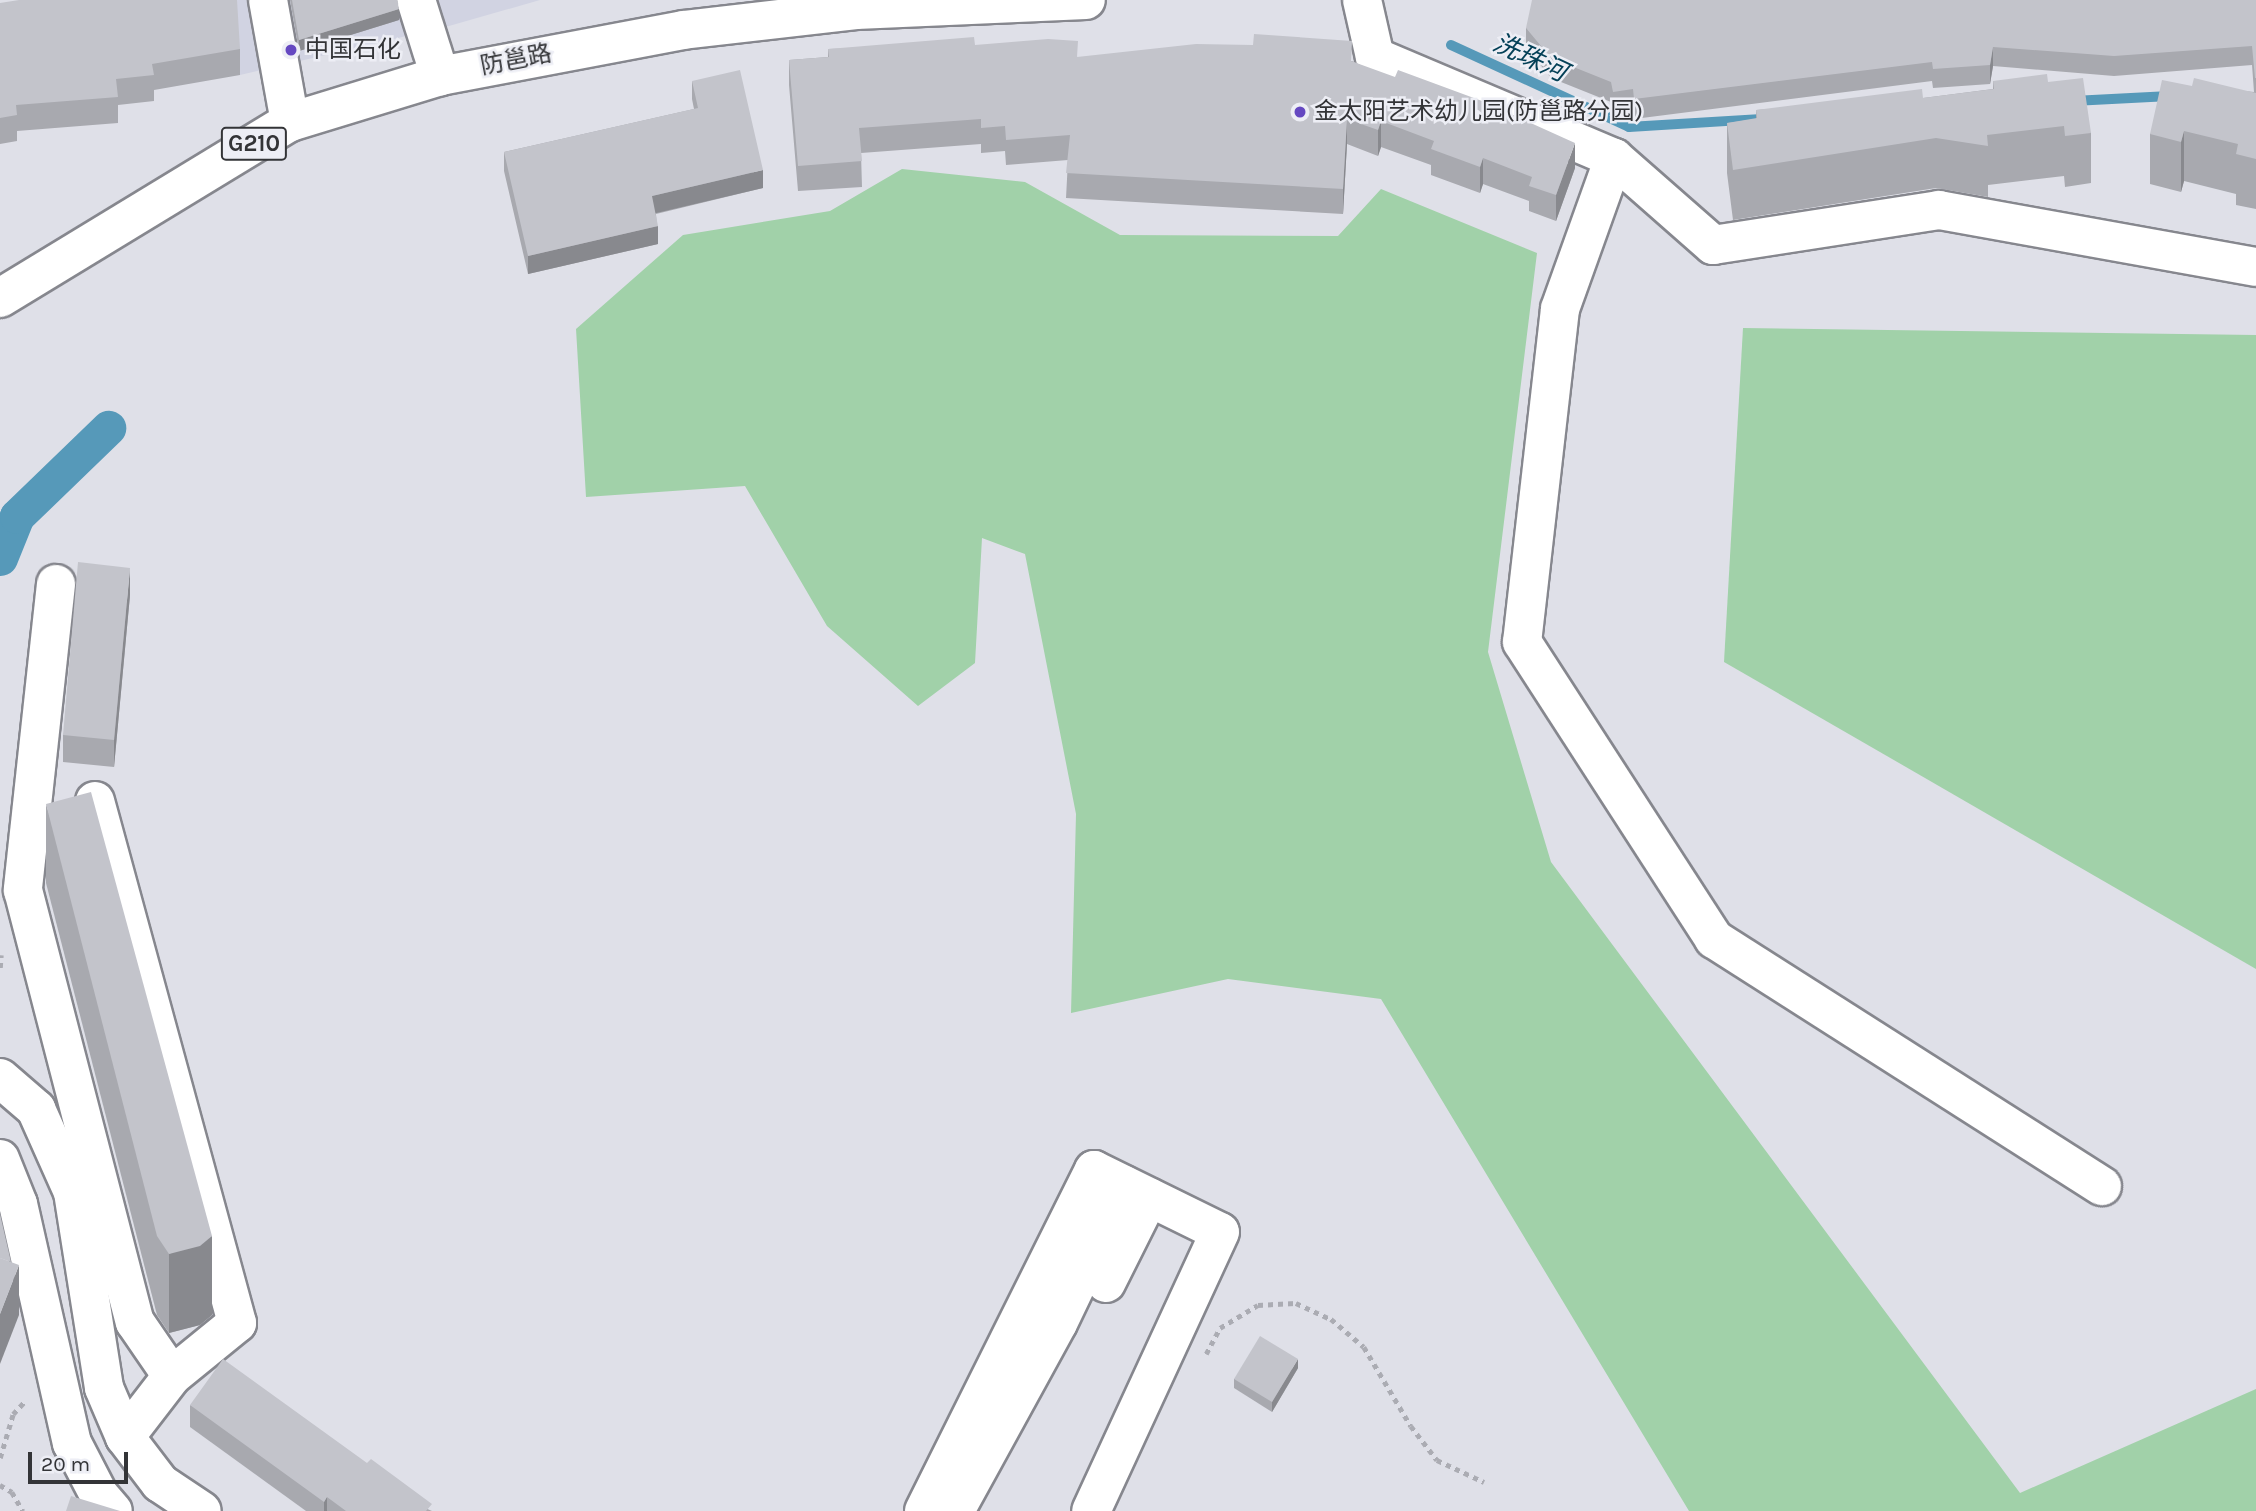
<!DOCTYPE html>
<html>
<head>
<meta charset="utf-8">
<style>
  body { margin:0 }
  #map { position:relative; width:2256px; height:1511px; overflow:hidden; background:#dfe0e8; font-family:Karla,"Noto Sans SC",sans-serif }
  div>[style] { position:absolute }
  .built>* { inset:0; background:#d1d3e2 }
  .green>* { inset:0; background:#a1d1a9 }
  .stream>* { height:10px; margin:-5px; padding:0 5px; transform-origin:5px; border-radius:5px; background:#5699b9 }
  .canal>* { height:35px; margin:-17.5px; padding:0 17.5px; transform-origin:17.5px; border-radius:17.5px; background:#5699b9 }
  .path>* { height:4.5px; margin-top:-2.25px; transform-origin:0; background:repeating-linear-gradient(90deg,#abacb3 0 5px,transparent 0 10px) }
  .roads { filter:drop-shadow(2px 0 #86878e) drop-shadow(-2px 0 #86878e) drop-shadow(0 2px #86878e) drop-shadow(0 -2px #86878e) }
  .minor>* { height:38px; margin:-19px; padding:0 19px; transform-origin:19px; border-radius:19px; background:#fff }
  .highway>* { height:38px; margin:-19px; padding:0 19px; transform-origin:19px; border-radius:19px; background:#fff }
  .wall>* { inset:0; background:#a8a9af }
  .shaded-wall>* { inset:0; background:#88898e }
  .building>* { inset:0; background:#c3c4cb }
  .dots>* { width:19px; height:19px; translate:-50% -50%; box-sizing:border-box; border:4px solid #edeef5; border-radius:50% }
  span { translate:-50% -50%; white-space:nowrap; text-align:center; line-height:1.15; -webkit-text-stroke:5px #edeef5; paint-order:stroke }
  .shield-label span { padding:2px 5px; background:#edeef5; border:2px solid; border-radius:5px; -webkit-text-stroke-width:0 }
  .shield-label { font-size:23px; color:#333437; font-weight:700 }
  .poi-label { font-size:24px; color:#333437 }
  .left { translate:0 -50%; text-align:left }
  .street-label { font-size:24px; color:#333437 }
  .water-label { font-size:26px; color:#044057; font-style:italic }
  .scale { position:absolute; left:28px; top:1452px; width:100px; height:32px; box-sizing:border-box; border:4px solid #333437; border-top:0; padding-left:9px; font-size:21px; line-height:24px; white-space:nowrap; color:#333437; -webkit-text-stroke:5px #edeef5; paint-order:stroke }
</style>
</head>
<body>
<div id="map">
  <div class="built">
    <i style="clip-path:polygon(235px 0,540px 0,449px 26px,240px 75px)"></i>
  </div>
  <div class="green">
    <i style="clip-path:polygon(902px 169px,1025px 182px,1120px 235px,1338px 236px,1381px 189px,1537px 253px,1488px 652px,1551px 862px,2020px 1493px,2256px 1389px,2256px 1511px,1689px 1511px,1381px 999px,1228px 979px,1071px 1013px,1076px 814px,1025px 554px,982px 538px,975px 663px,918px 706px,827px 626px,745px 486px,586px 497px,576px 329px,683px 235px,830px 211px)"></i>
    <i style="clip-path:polygon(1743px 328px,2256px 335px,2256px 969px,1724px 662px)"></i>
  </div>
  <div class="stream">
    <i style="left:1451px;top:45px;width:196px;rotate:24.7deg"></i>
    <i style="left:1629px;top:127px;width:129px;rotate:-3.5deg"></i>
    <i style="left:2073px;top:101px;width:97px;rotate:-3deg"></i>
  </div>
  <div class="canal">
    <i style="left:0;top:558px;width:45px;rotate:-68deg"></i>
    <i style="left:17px;top:516px;width:127px;rotate:-44deg"></i>
  </div>
  <div class="path">
    <i style="left:0;top:968px;width:13px;rotate:-86deg"></i>
    <i style="left:1206px;top:1354px;width:30px;rotate:-62deg"></i>
    <i style="left:1220px;top:1328px;width:44px;rotate:-31.2deg"></i>
    <i style="left:1258px;top:1305px;width:38px;rotate:-3deg"></i>
    <i style="left:1296px;top:1303px;width:38px;rotate:25deg"></i>
    <i style="left:1331px;top:1319px;width:43px;rotate:40.3deg"></i>
    <i style="left:1364px;top:1347px;width:92px;rotate:59.3deg"></i>
    <i style="left:1411px;top:1426px;width:43px;rotate:52.6deg"></i>
    <i style="left:1437px;top:1460px;width:52px;rotate:25.1deg"></i>
    <i style="left:0;top:1458px;width:46px;rotate:-73.5deg"></i>
    <i style="left:13px;top:1414px;width:18px;rotate:-47deg"></i>
    <i style="left:0;top:1485px;width:14px;rotate:30deg"></i>
    <i style="left:12px;top:1492px;width:22px;rotate:60deg"></i>
  </div>
  <div class="roads">
    <div class="minor">
      <i style="left:268px;top:0;width:124px;rotate:79.8deg"></i>
      <i style="left:416px;top:0;width:80px;rotate:72.5deg"></i>
      <i style="left:1362px;top:0;width:58px;rotate:77.2deg"></i>
      <i style="left:1375px;top:57px;width:259px;rotate:22.9deg"></i>
      <i style="left:1614px;top:158px;width:132px;rotate:41.3deg"></i>
      <i style="left:1713px;top:245px;width:229px;rotate:-8.8deg"></i>
      <i style="left:1939px;top:210px;width:322px;rotate:10.2deg"></i>
      <i style="left:1614px;top:158px;width:160px;rotate:109.7deg"></i>
      <i style="left:1560px;top:309px;width:335px;rotate:96.5deg"></i>
      <i style="left:1522px;top:642px;width:354px;rotate:57.1deg"></i>
      <i style="left:1714px;top:939px;width:460px;rotate:32.5deg"></i>
      <i style="left:56px;top:584px;width:308px;rotate:96.2deg"></i>
      <i style="left:23px;top:890px;width:446px;rotate:75.5deg"></i>
      <i style="left:135px;top:1322px;width:65px;rotate:55.6deg"></i>
      <i style="left:95px;top:801px;width:541px;rotate:74.78deg"></i>
      <i style="left:237px;top:1323px;width:84px;rotate:140.8deg"></i>
      <i style="left:172px;top:1376px;width:77px;rotate:127.6deg"></i>
      <i style="left:0;top:1078px;width:48px;rotate:40.7deg"></i>
      <i style="left:36px;top:1109px;width:91px;rotate:66deg"></i>
      <i style="left:73px;top:1192px;width:198px;rotate:81deg"></i>
      <i style="left:104px;top:1388px;width:53px;rotate:66.8deg"></i>
      <i style="left:125px;top:1437px;width:58px;rotate:52.7deg"></i>
      <i style="left:160px;top:1483px;width:50px;rotate:33.7deg"></i>
      <i style="left:0;top:1159px;width:48px;rotate:68.2deg"></i>
      <i style="left:18px;top:1204px;width:245px;rotate:77.3deg"></i>
      <i style="left:72px;top:1443px;width:59px;rotate:62.6deg"></i>
      <i style="left:99px;top:1495px;width:21px;rotate:49deg"></i>
      <i style="left:1106px;top:1283px;width:96px;rotate:-63.4deg"></i>
      <i style="left:924px;top:1511px;width:381px;rotate:-63.5deg"></i>
      <i style="left:1094px;top:1170px;width:140px;rotate:26.2deg"></i>
      <i style="left:1220px;top:1232px;width:307px;rotate:114.8deg"></i>
      <i style="left:955px;top:1511px;width:214px;rotate:-61.3deg"></i>
      <i style="left:1058px;top:1323px;width:153px;rotate:-64.4deg"></i>
    </div>
    <div class="highway">
      <i style="left:0;top:298px;width:339px;rotate:-31.3deg"></i>
      <i style="left:290px;top:122px;width:157px;rotate:-17deg"></i>
      <i style="left:440px;top:76px;width:247px;rotate:-10.7deg"></i>
      <i style="left:683px;top:30px;width:174px;rotate:-6.6deg"></i>
      <i style="left:856px;top:10px;width:230px;rotate:-2.5deg"></i>
    </div>
  </div>
  <div class="wall">
    <i style="clip-path:polygon(290px 0,397px 0,399px 20px,299px 51px)"></i>
    <i style="clip-path:polygon(2256px 0,2256px 209px,2236px 205px,2236px 194px,2184px 181px,2181px 192px,2150px 184px,2150px 134px,2192px 86px,2254px 92px,2252px 65px,2114px 76px,1993px 66px,1990px 84px,1933px 88px,1932px 81px,1634px 119px,1633px 108px,1613px 111px,1611px 102px,1551px 78px,1526px 47px,1526px 28px)"></i>
    <i style="clip-path:polygon(0 3px,240px 49px,240px 75px,154px 90px,154px 101px,118px 105px,118px 123px,17px 131px,17px 141px,0 144px)"></i>
    <i style="clip-path:polygon(975px 45px,1078px 57px,1352px 61px,1575px 168px,1556px 221px,1529px 211px,1529px 201px,1483px 184px,1480px 193px,1431px 175px,1431px 165px,1381px 147px,1378px 156px,1347px 144px,1343px 214px,1066px 198px,1068px 160px,1006px 165px,1005px 151px,981px 153px,981px 144px,861px 153px,862px 187px,798px 191px,789px 85px,789px 60px,828px 57px,828px 49px)"></i>
    <i style="clip-path:polygon(692px 81px,763px 188px,656px 214px,658px 244px,528px 274px,504px 171px,504px 152px,694px 109px,692px 99px)"></i>
    <i style="clip-path:polygon(1993px 81px,2048px 82px,2091px 133px,2091px 183px,2065px 187px,2064px 176px,1988px 185px,1988px 197px,1936px 188px,1733px 220px,1727px 173px,1727px 123px,1756px 119px,1756px 110px,1923px 98px,1993px 89px)"></i>
    <i style="clip-path:polygon(130px 595px,114px 767px,63px 762px,63px 735px)"></i>
    <i style="clip-path:polygon(46px 804px,212px 1315px,200px 1325px,169px 1333px,157px 1315px,46px 883px)"></i>
    <i style="clip-path:polygon(1298px 1368px,1272px 1412px,1234px 1388px,1234px 1379px)"></i>
    <i style="clip-path:polygon(190px 1405px,432px 1511px,306px 1511px,190px 1427px)"></i>
  </div>
  <div class="shaded-wall">
    <i style="clip-path:polygon(399px 9px,399px 20px,299px 51px,299px 40px)"></i>
    <i style="clip-path:polygon(1993px 47px,1993px 66px,1990px 84px,1990px 65px)"></i>
    <i style="clip-path:polygon(1347px 119px,1347px 144px,1343px 214px,1343px 189px)"></i>
    <i style="clip-path:polygon(1381px 121px,1381px 147px,1378px 156px,1378px 130px)"></i>
    <i style="clip-path:polygon(2184px 131px,2184px 181px,2181px 192px,2181px 142px)"></i>
    <i style="clip-path:polygon(1575px 143px,1575px 168px,1556px 221px,1556px 195px)"></i>
    <i style="clip-path:polygon(1483px 158px,1483px 184px,1480px 193px,1480px 167px)"></i>
    <i style="clip-path:polygon(763px 170px,763px 188px,652px 214px,652px 196px)"></i>
    <i style="clip-path:polygon(658px 226px,658px 244px,528px 274px,528px 256px)"></i>
    <i style="clip-path:polygon(130px 568px,130px 595px,114px 767px,114px 740px)"></i>
    <i style="clip-path:polygon(212px 1236px,212px 1315px,200px 1325px,169px 1333px,169px 1254px)"></i>
    <i style="clip-path:polygon(19px 1265px,19px 1315px,0 1364px,0 1314px)"></i>
    <i style="clip-path:polygon(1298px 1359px,1298px 1368px,1272px 1412px,1272px 1402px)"></i>
    <i style="clip-path:polygon(327px 1497px,327px 1511px,324px 1511px,324px 1502px)"></i>
  </div>
  <div class="building">
    <i style="clip-path:polygon(19px 0,237px 0,240px 49px,152px 64px,154px 75px,116px 79px,118px 97px,16px 105px,17px 115px,0 118px,0 3px)"></i>
    <i style="clip-path:polygon(292px 0,397px 0,399px 9px,299px 40px)"></i>
    <i style="clip-path:polygon(1532px 0,2256px 0,2256px 78px,2255px 78px,2252px 46px,2114px 56px,1993px 47px,1990px 65px,1933px 69px,1932px 62px,1634px 99px,1633px 89px,1613px 92px,1611px 82px,1551px 58px,1526px 28px)"></i>
    <i style="clip-path:polygon(1254px 34px,1352px 41px,1351px 61px,1395px 77px,1398px 70px,1482px 101px,1575px 143px,1556px 195px,1529px 186px,1532px 177px,1483px 158px,1480px 167px,1431px 149px,1434px 141px,1381px 121px,1378px 130px,1347px 119px,1343px 189px,1066px 173px,1070px 135px,1006px 140px,1005px 126px,981px 128px,981px 119px,859px 128px,862px 161px,798px 166px,789px 60px,829px 57px,828px 49px,974px 37px,975px 45px,1048px 39px,1078px 41px,1077px 57px,1196px 44px,1253px 45px)"></i>
    <i style="clip-path:polygon(740px 70px,763px 170px,652px 196px,658px 226px,528px 256px,504px 152px,698px 108px,692px 81px)"></i>
    <i style="clip-path:polygon(2047px 74px,2048px 82px,2083px 78px,2091px 133px,2065px 136px,2064px 126px,1987px 135px,1988px 146px,1936px 138px,1733px 170px,1727px 123px,1757px 118px,1756px 110px,1922px 89px,1923px 98px,1994px 89px,1993px 81px)"></i>
    <i style="clip-path:polygon(2194px 78px,2256px 93px,2256px 159px,2236px 154px,2238px 144px,2184px 131px,2181px 142px,2150px 134px,2162px 80px,2192px 86px)"></i>
    <i style="clip-path:polygon(78px 562px,130px 568px,114px 740px,63px 735px)"></i>
    <i style="clip-path:polygon(91px 792px,212px 1236px,200px 1246px,169px 1254px,157px 1236px,46px 804px)"></i>
    <i style="clip-path:polygon(0 1214px,11px 1262px,0 1258px)"></i>
    <i style="clip-path:polygon(0 1258px,19px 1265px,0 1314px)"></i>
    <i style="clip-path:polygon(1260px 1336px,1298px 1359px,1272px 1402px,1234px 1379px)"></i>
    <i style="clip-path:polygon(223px 1359px,367px 1463px,371px 1459px,432px 1504px,426px 1511px,346px 1511px,327px 1497px,324px 1502px,190px 1405px)"></i>
    <i style="clip-path:polygon(71px 1496px,120px 1511px,66px 1511px)"></i>
  </div>
  <div class="dots">
    <i style="left:291px;top:50px;background:#6548c1"></i>
    <i style="left:1300px;top:112px;background:#6548c1"></i>
  </div>
  <div class="shield-label">
    <span style="left:254px;top:144px">G210</span>
  </div>
  <div class="poi-label">
    <span class="left" style="left:305px;top:50px">中国石化</span>
    <span class="left" style="left:1314px;top:112px">金太阳艺术幼儿园(防邕路分园)</span>
  </div>
  <div class="street-label">
    <span style="left:516px;top:60px;rotate:-11deg">防邕路</span>
  </div>
  <div class="water-label">
    <span style="left:1530px;top:58px;rotate:25deg">洗珠河</span>
  </div>
  <div class="scale">20 m</div>
</div>
</body>
</html>
